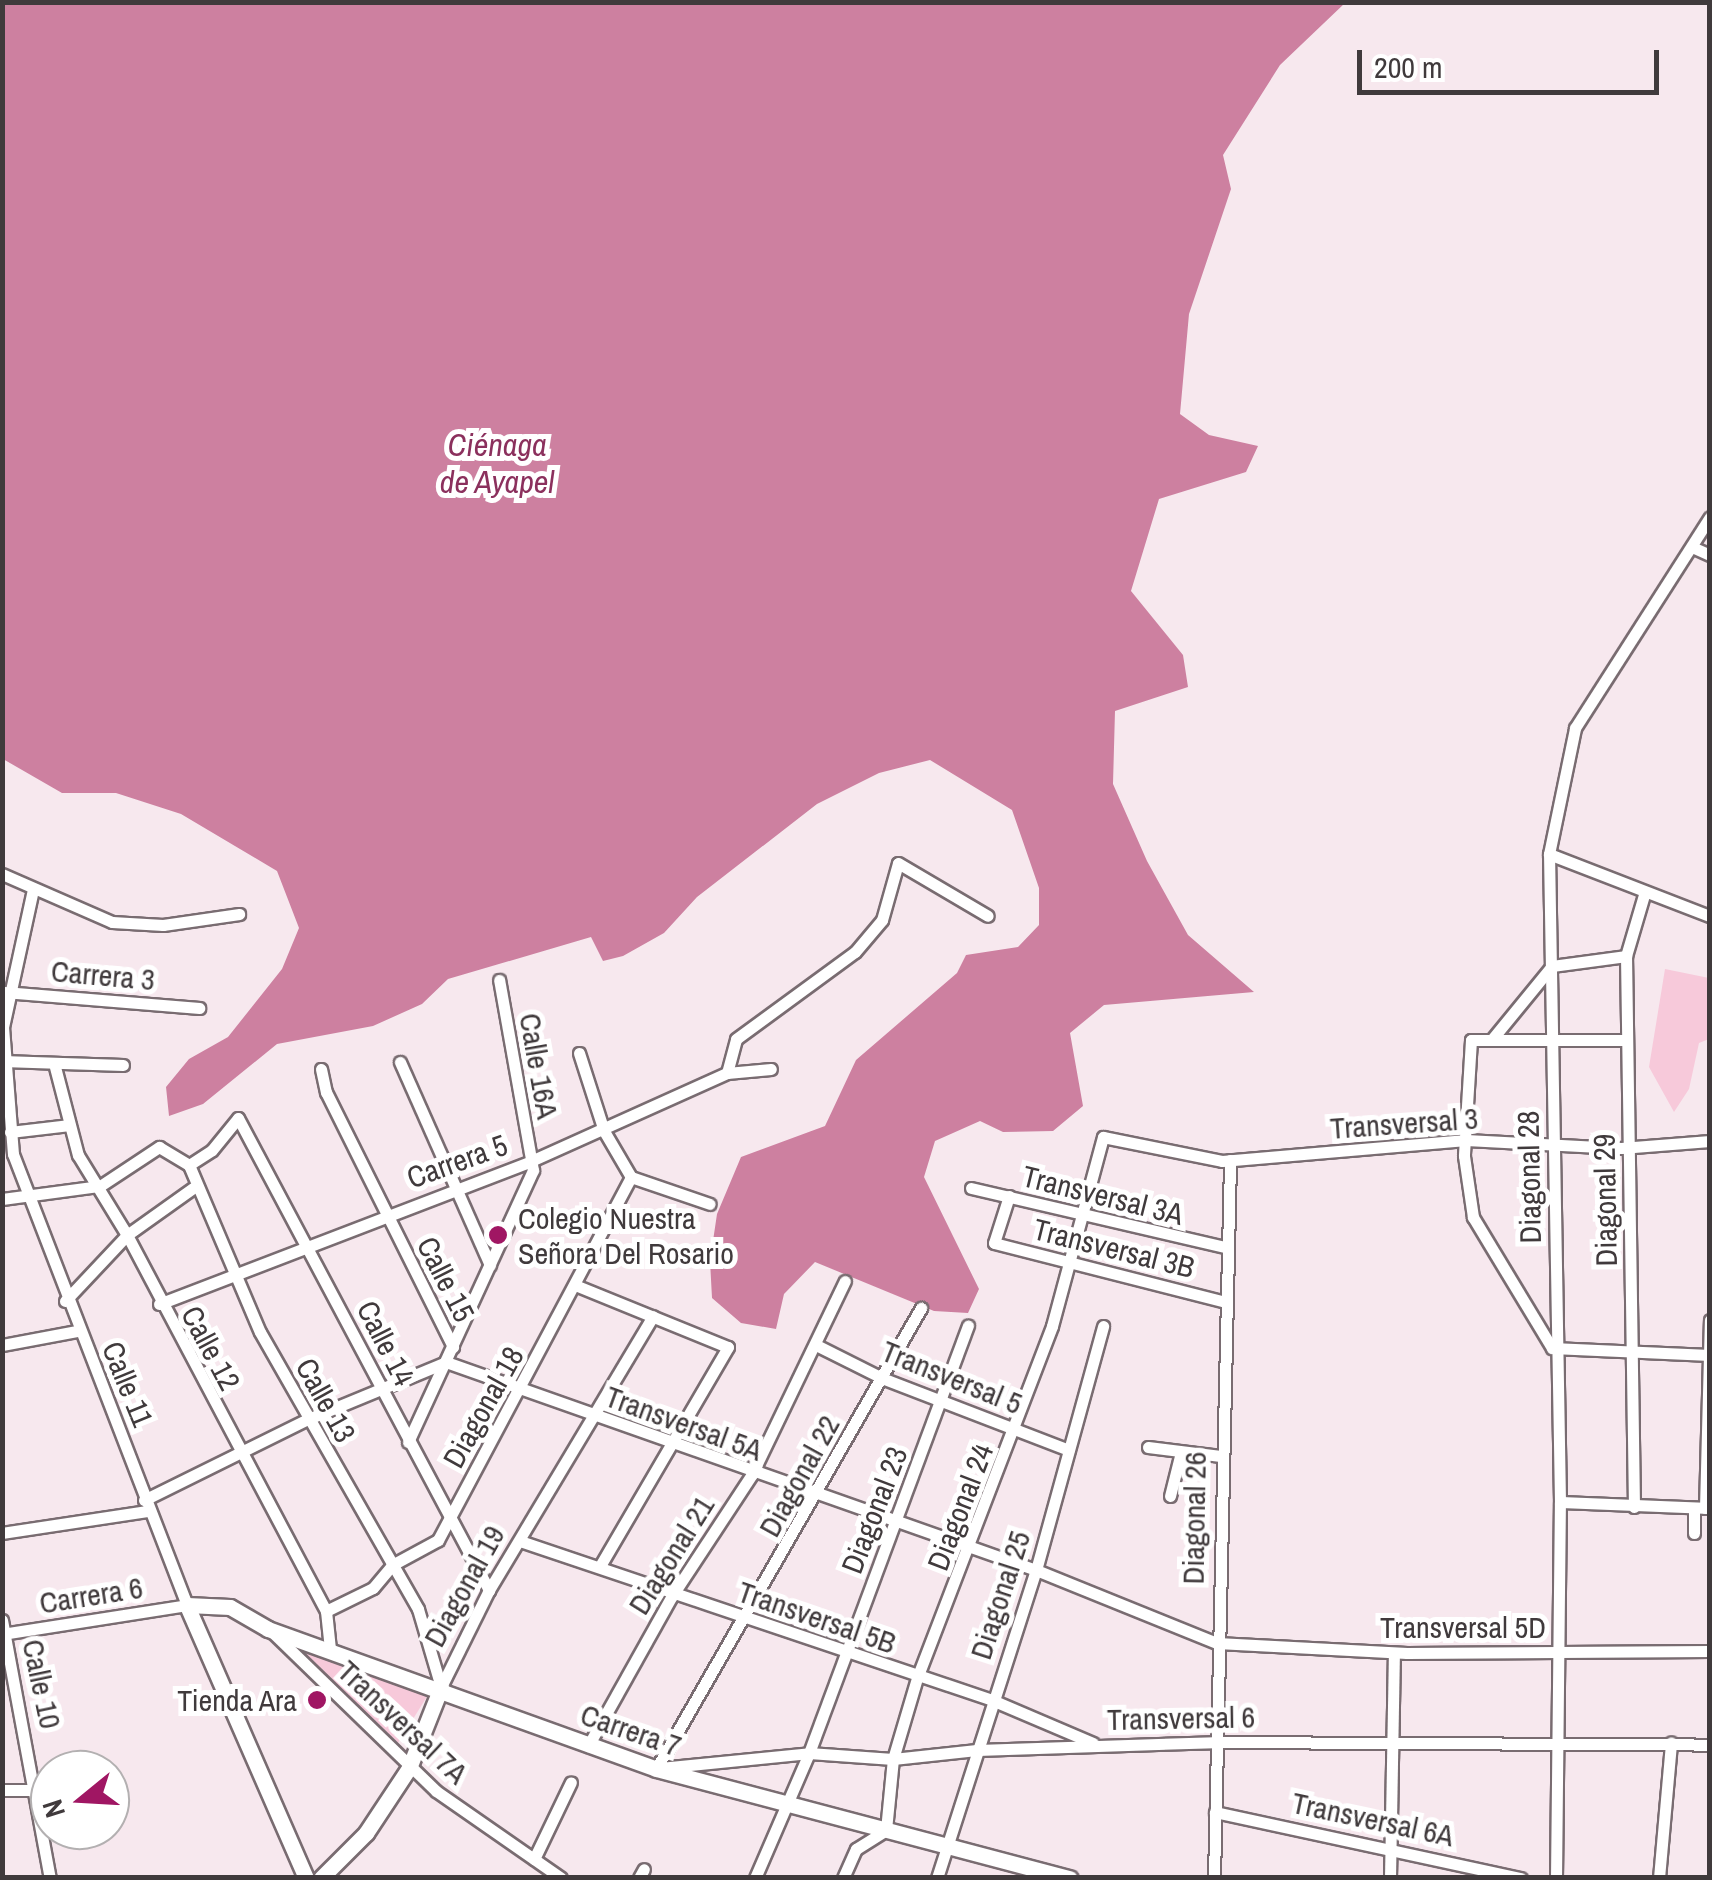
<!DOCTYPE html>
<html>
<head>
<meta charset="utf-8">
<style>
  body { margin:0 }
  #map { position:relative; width:1712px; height:1880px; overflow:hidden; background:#f7e8ee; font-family:"Archivo Narrow",sans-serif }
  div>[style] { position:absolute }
  .green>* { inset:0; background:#f7c9da }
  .water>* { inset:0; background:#cd80a0 }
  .roads { filter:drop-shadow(2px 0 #796c71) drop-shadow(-2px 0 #796c71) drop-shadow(0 2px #796c71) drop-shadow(0 -2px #796c71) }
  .minor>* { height:11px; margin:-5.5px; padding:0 5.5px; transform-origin:5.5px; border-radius:5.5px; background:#fff }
  .secondary>* { height:15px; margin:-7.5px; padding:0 7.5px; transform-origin:7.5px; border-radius:7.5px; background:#fff }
  .dots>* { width:28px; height:28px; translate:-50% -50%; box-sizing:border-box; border:5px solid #fff; border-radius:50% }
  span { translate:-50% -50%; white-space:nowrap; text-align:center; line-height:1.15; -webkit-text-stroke:10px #fff; paint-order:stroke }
  .street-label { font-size:30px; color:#403a3c }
  .poi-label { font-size:30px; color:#403a3c }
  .left { translate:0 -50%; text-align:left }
  .right { translate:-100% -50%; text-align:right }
  .water-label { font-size:32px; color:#8b305d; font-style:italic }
  .frame { position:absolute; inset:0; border:5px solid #403a3c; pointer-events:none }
  .north { position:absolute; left:30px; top:1750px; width:100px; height:100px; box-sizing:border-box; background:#fff; border:2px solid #b3b0b1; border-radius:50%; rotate:252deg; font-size:28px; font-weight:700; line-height:40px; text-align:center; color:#403a3c }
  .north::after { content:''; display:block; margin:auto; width:35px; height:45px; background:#a01663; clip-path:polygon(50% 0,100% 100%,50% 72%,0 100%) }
  .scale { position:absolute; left:1357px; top:50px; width:302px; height:45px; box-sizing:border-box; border:5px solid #403a3c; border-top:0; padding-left:12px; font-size:30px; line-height:35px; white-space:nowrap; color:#403a3c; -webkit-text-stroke:8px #fff; paint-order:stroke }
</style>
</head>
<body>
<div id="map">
  <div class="green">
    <i style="clip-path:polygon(1665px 969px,1709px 978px,1709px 1039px,1699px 1043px,1689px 1089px,1674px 1112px,1649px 1067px)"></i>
    <i style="clip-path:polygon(303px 1650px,428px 1695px,398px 1743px,300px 1654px)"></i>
  </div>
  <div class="water">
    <i style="clip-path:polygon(2px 3px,1345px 3px,1280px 65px,1223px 155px,1231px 189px,1189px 314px,1180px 414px,1209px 435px,1258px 446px,1246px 472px,1159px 499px,1131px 591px,1183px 655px,1188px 687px,1115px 711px,1113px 784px,1147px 861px,1188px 935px,1254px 992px,1104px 1005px,1070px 1033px,1083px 1106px,1053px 1131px,1003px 1132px,980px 1121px,935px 1141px,924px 1177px,979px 1289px,968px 1313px,934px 1311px,815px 1262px,784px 1294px,776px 1329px,741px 1323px,712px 1298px,710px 1261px,717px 1214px,741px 1157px,825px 1126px,856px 1060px,957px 973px,966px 955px,1018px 947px,1039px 925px,1039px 888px,1012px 810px,930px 760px,879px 773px,817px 804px,697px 897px,664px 933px,623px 956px,603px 961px,591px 937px,448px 979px,422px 1004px,373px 1026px,277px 1044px,203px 1104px,169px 1116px,166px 1087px,189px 1059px,228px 1037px,282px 969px,299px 928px,277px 871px,181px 814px,116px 793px,62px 793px,3px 759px)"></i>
  </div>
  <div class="roads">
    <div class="minor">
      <i style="left:1692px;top:547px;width:20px;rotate:24deg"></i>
      <i style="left:1549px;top:854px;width:173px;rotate:21.1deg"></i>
      <i style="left:2px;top:874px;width:120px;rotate:23.6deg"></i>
      <i style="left:112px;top:922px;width:51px;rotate:3.4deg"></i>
      <i style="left:163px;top:925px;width:77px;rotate:-8.2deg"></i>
      <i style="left:1552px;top:966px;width:75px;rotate:-7.7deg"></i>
      <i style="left:4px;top:992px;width:196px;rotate:4.7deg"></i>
      <i style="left:1493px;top:1038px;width:93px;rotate:-50.7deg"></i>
      <i style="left:1627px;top:1040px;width:156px;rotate:180deg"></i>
      <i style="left:1471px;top:1040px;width:116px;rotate:93.5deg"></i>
      <i style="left:1464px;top:1156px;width:62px;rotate:81.6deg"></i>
      <i style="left:1473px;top:1217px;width:153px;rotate:58.9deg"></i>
      <i style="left:1552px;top:1348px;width:158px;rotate:2.5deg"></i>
      <i style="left:579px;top:1053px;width:82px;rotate:72.2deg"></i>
      <i style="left:604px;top:1131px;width:53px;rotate:59.6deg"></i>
      <i style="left:2px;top:1061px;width:121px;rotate:1.9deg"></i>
      <i style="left:400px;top:1062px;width:222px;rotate:66.1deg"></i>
      <i style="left:55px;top:1067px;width:91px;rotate:75.4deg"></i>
      <i style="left:78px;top:1155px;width:94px;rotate:58.5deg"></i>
      <i style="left:127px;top:1235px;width:425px;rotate:62.1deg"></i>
      <i style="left:326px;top:1611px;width:38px;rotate:84deg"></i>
      <i style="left:321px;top:1069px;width:24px;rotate:78deg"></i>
      <i style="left:326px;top:1092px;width:285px;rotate:63.5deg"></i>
      <i style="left:727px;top:1073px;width:35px;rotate:-75deg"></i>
      <i style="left:736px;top:1039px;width:147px;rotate:-36.2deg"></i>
      <i style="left:855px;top:952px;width:42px;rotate:-49.8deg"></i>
      <i style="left:882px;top:920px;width:59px;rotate:-74.3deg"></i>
      <i style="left:898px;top:863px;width:104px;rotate:30.5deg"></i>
      <i style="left:10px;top:1132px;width:60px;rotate:-6.7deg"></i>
      <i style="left:189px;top:1165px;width:27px;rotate:-33deg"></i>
      <i style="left:212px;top:1150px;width:41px;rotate:-50.9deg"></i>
      <i style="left:238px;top:1118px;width:535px;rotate:62deg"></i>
      <i style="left:631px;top:1177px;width:83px;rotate:18.9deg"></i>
      <i style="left:971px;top:1188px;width:260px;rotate:13.1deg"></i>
      <i style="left:1009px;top:1196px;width:49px;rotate:107.7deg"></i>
      <i style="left:994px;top:1243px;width:235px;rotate:14.3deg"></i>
      <i style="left:2px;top:1199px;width:99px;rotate:-7.6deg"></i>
      <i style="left:100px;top:1186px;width:71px;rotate:-33.5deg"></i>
      <i style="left:159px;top:1147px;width:35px;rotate:31deg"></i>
      <i style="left:189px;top:1165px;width:181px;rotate:67deg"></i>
      <i style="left:260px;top:1332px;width:319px;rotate:60.3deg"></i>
      <i style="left:418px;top:1609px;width:81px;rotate:73.6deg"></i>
      <i style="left:575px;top:1285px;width:165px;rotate:22.1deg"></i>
      <i style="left:728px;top:1347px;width:254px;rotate:120.3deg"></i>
      <i style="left:65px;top:1301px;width:91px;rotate:-46.8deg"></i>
      <i style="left:127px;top:1235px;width:81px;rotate:-35.5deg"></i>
      <i style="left:159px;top:1304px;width:399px;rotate:-21deg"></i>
      <i style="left:531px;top:1161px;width:215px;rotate:-24.2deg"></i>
      <i style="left:727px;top:1073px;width:44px;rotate:-5.2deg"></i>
      <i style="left:2px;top:1345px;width:76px;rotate:-10.6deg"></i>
      <i style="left:818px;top:1346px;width:72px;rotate:26.6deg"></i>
      <i style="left:882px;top:1378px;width:200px;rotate:21.1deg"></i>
      <i style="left:408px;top:1442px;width:299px;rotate:-65.3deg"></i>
      <i style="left:533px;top:1170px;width:193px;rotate:-100.1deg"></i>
      <i style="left:1148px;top:1447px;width:73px;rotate:7.1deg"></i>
      <i style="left:1170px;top:1496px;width:41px;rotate:-76deg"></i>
      <i style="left:144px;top:1500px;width:183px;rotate:-26.3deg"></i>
      <i style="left:308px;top:1419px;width:149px;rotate:-22.4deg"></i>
      <i style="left:446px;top:1362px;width:626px;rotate:19.42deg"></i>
      <i style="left:1036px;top:1570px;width:195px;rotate:22deg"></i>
      <i style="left:1217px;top:1643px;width:190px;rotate:3deg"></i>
      <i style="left:1407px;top:1653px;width:303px;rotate:-0.4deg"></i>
      <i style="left:1560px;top:1502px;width:150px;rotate:2.3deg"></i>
      <i style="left:1634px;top:1507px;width:551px;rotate:-90.83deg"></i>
      <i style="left:1626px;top:956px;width:64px;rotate:-73.6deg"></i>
      <i style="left:1705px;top:1508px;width:188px;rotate:-88.5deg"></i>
      <i style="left:2px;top:1533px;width:148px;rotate:-8.6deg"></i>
      <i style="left:1694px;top:1533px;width:25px;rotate:-90deg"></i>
      <i style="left:520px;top:1541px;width:498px;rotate:18.6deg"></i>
      <i style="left:992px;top:1700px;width:110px;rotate:23.1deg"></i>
      <i style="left:326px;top:1611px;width:52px;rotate:-26.1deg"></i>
      <i style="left:373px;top:1588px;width:30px;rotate:-50deg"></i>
      <i style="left:392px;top:1565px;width:52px;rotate:-28.5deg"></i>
      <i style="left:438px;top:1540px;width:411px;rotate:-62deg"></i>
      <i style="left:2px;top:1620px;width:262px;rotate:79.5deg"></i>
      <i style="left:272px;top:1632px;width:228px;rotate:44.1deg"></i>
      <i style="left:436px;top:1791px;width:152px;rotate:34.8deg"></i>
      <i style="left:2px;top:1634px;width:187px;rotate:-8.9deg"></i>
      <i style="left:187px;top:1605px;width:483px;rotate:-111.1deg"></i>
      <i style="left:13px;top:1154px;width:127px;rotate:-94.5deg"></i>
      <i style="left:3px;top:1027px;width:141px;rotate:-77.7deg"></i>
      <i style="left:441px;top:1687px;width:108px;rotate:-63.7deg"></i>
      <i style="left:489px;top:1590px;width:319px;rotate:-59.1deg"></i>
      <i style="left:588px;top:1746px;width:172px;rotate:-60.8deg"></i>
      <i style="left:672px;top:1596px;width:146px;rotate:-56.7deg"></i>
      <i style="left:752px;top:1474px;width:214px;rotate:-64.3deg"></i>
      <i style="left:660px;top:1768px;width:150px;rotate:-5.7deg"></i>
      <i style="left:809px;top:1753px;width:84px;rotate:4.1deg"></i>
      <i style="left:893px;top:1759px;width:84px;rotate:-6.1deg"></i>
      <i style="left:977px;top:1750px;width:237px;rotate:-1.9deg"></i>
      <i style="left:1214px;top:1742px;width:496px;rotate:0.3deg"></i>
      <i style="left:656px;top:1769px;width:532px;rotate:-60.11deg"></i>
      <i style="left:2px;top:1790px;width:35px"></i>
      <i style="left:1215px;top:1812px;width:313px;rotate:12.2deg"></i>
      <i style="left:534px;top:1859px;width:85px;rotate:-64.3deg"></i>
      <i style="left:639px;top:1878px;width:10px;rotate:-61deg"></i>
      <i style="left:755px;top:1878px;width:136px;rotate:-66.6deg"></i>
      <i style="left:809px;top:1753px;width:456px;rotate:-69.6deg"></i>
      <i style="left:843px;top:1878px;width:32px;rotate:-66deg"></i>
      <i style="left:856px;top:1849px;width:36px;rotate:-32deg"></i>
      <i style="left:886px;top:1830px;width:71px;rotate:-84.4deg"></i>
      <i style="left:893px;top:1759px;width:84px;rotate:-73.5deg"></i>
      <i style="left:917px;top:1678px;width:377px;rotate:-69deg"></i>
      <i style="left:1052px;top:1326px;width:196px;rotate:-74.9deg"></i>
      <i style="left:1103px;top:1137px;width:121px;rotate:11.4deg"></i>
      <i style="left:1222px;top:1161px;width:245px;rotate:-4.9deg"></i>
      <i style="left:1466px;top:1140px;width:155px;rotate:3deg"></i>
      <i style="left:1621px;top:1148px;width:89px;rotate:-4.5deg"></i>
      <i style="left:937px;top:1878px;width:324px;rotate:-72.2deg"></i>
      <i style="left:1036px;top:1570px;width:253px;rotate:-74.6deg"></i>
      <i style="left:1214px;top:1878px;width:718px;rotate:-88.72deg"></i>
      <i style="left:1390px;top:1878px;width:225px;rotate:-89deg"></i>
      <i style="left:1556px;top:1878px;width:376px;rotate:-89.4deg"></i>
      <i style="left:1560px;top:1502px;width:648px;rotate:-90.97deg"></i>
      <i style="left:1549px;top:854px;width:129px;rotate:-78.3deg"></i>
      <i style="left:1575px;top:728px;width:250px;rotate:-57.4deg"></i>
      <i style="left:1659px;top:1878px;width:136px;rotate:-84.9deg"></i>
    </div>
    <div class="secondary">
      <i style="left:306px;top:1878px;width:298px;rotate:-113.6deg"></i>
      <i style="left:187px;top:1605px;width:43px;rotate:2.7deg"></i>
      <i style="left:230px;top:1607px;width:44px;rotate:30.1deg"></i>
      <i style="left:268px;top:1629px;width:412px;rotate:19.8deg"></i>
      <i style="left:656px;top:1769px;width:428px;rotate:14.8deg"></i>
      <i style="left:321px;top:1878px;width:64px;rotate:-45deg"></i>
      <i style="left:366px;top:1833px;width:78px;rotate:-56.5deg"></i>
      <i style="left:409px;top:1768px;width:87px;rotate:-68.4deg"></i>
    </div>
  </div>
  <div class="dots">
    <i style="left:498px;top:1235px;background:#a01663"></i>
    <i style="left:317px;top:1700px;background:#a01663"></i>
  </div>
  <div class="street-label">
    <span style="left:103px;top:975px;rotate:5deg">Carrera 3</span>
    <span style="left:539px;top:1066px;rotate:80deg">Calle 16A</span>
    <span style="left:1404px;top:1123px;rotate:-4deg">Transversal 3</span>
    <span style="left:457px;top:1161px;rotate:-20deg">Carrera 5</span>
    <span style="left:1529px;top:1177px;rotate:-91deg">Diagonal 28</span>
    <span style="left:1103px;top:1195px;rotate:14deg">Transversal 3A</span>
    <span style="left:1605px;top:1200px;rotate:-91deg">Diagonal 29</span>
    <span style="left:1114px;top:1248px;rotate:14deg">Transversal 3B</span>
    <span style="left:446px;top:1279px;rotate:63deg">Calle 15</span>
    <span style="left:386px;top:1343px;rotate:63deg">Calle 14</span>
    <span style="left:211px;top:1348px;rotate:62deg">Calle 12</span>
    <span style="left:952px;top:1377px;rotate:22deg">Transversal 5</span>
    <span style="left:128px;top:1384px;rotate:68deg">Calle 11</span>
    <span style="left:326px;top:1400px;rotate:61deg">Calle 13</span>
    <span style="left:483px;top:1407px;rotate:-61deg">Diagonal 18</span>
    <span style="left:684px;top:1423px;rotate:20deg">Transversal 5A</span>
    <span style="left:799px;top:1476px;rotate:-61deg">Diagonal 22</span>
    <span style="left:960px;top:1507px;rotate:-69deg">Diagonal 24</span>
    <span style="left:874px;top:1510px;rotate:-69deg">Diagonal 23</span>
    <span style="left:1194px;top:1518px;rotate:-89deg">Diagonal 26</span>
    <span style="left:671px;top:1555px;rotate:-58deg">Diagonal 21</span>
    <span style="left:464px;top:1586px;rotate:-61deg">Diagonal 19</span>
    <span style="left:91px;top:1595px;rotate:-9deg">Carrera 6</span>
    <span style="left:1000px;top:1595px;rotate:-72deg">Diagonal 25</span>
    <span style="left:817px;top:1617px;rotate:19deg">Transversal 5B</span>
    <span style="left:1463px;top:1627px">Transversal 5D</span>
    <span style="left:42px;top:1684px;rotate:78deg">Calle 10</span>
    <span style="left:1181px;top:1718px;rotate:-1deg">Transversal 6</span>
    <span style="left:403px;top:1722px;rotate:43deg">Transversal 7A</span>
    <span style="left:631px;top:1730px;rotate:19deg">Carrera 7</span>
    <span style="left:1373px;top:1819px;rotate:12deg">Transversal 6A</span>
  </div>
  <div class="poi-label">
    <span class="left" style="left:518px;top:1235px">Colegio Nuestra<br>Señora Del Rosario</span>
    <span class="right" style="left:297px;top:1700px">Tienda Ara</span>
  </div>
  <div class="water-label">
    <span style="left:497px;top:464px">Ciénaga<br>de Ayapel</span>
  </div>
  <div class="frame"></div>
  <div class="north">N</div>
  <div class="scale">200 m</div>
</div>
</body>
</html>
